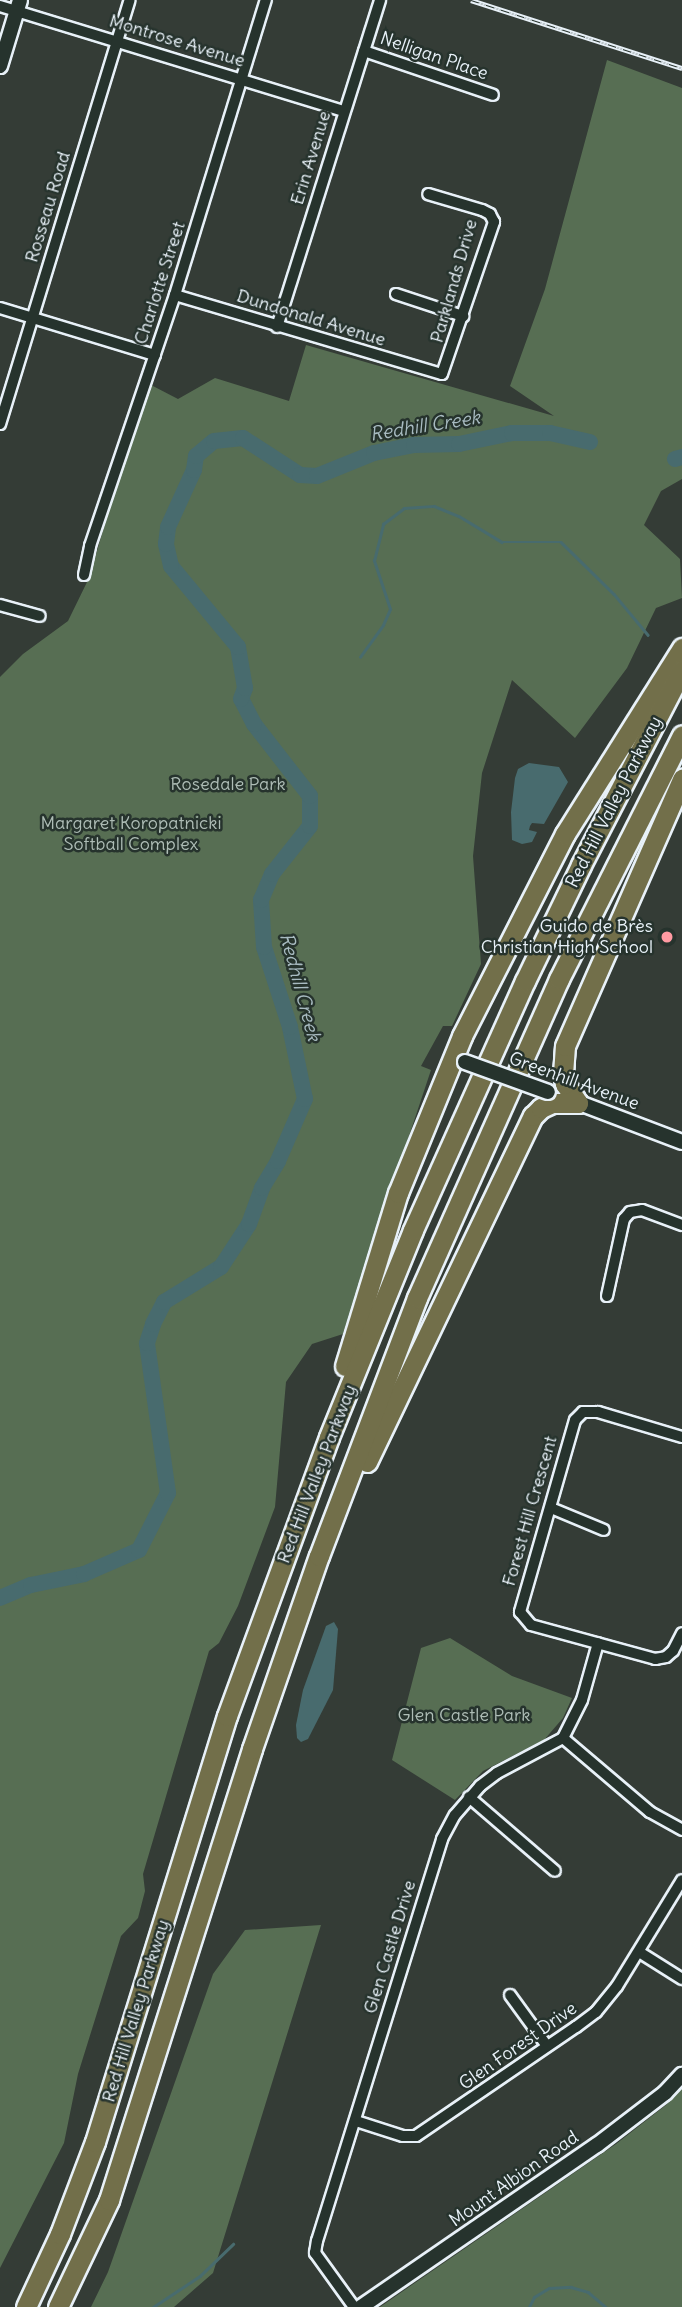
<!DOCTYPE html>
<html>
<head>
<meta charset="utf-8">
<style>
  body { margin:0 }
  #map { position:relative; width:682px; height:2307px; overflow:hidden; background:#343c36; font-family:Delius,sans-serif }
  div>[style] { position:absolute }
  .green>* { inset:0; background:#576e53 }
  .water>* { inset:0; background:#486b6e }
  .stream>* { height:2.5px; margin:-1.25px; padding:0 1.25px; transform-origin:1.25px; border-radius:1.25px; background:#486b6e }
  .river>* { height:16px; margin:-8px; padding:0 8px; transform-origin:8px; border-radius:8px; background:#486b6e }
  .roads { filter:drop-shadow(2px 0 #e8f1f8) drop-shadow(-2px 0 #e8f1f8) drop-shadow(0 2px #e8f1f8) drop-shadow(0 -2px #e8f1f8) }
  .street>* { height:10px; margin:-5px; padding:0 5px; transform-origin:5px; border-radius:5px; background:#26332d }
  .secondary>* { height:14px; margin:-7px; padding:0 7px; transform-origin:7px; border-radius:7px; background:#26332d }
  .highway>* { height:19px; margin:-9.5px; padding:0 9.5px; transform-origin:9.5px; border-radius:9.5px; background:#726f4a }
  .rail>* { height:5px; margin-top:-2.5px; transform-origin:0; background:repeating-linear-gradient(90deg,#26332d 0 8px,#e8f1f8 0 16px); box-sizing:border-box; border-block:2px solid #e8f1f8 }
  .bridges { filter:drop-shadow(2px 0 #e8f1f8) drop-shadow(-2px 0 #e8f1f8) drop-shadow(0 2px #e8f1f8) drop-shadow(0 -2px #e8f1f8) }
  .secondary-bridge>* { height:14px; margin:-7px; padding:0 7px; transform-origin:7px; border-radius:7px; background:#26332d }
  .dots>* { width:19px; height:19px; translate:-50% -50%; box-sizing:border-box; border:4px solid #26332d; border-radius:50% }
  span { translate:-50% -50%; white-space:nowrap; text-align:center; line-height:1.15; -webkit-text-stroke:5px #26332d; paint-order:stroke }
  .street-label { font-size:18px; color:#e8f1f8 }
  .park-label { font-size:18px; color:#aebdb6 }
  .poi-label { font-size:18px; color:#e8f1f8 }
  .right { translate:-100% -50%; text-align:right }
  .water-label { font-size:19px; color:#a8bbc1; font-style:italic }
</style>
</head>
<body>
<div id="map">
  <div class="green">
    <i style="clip-path:polygon(607px 60px,682px 88px,682px 479px,661px 491px,644px 525px,680px 559px,682px 598px,656px 608px,627px 668px,575px 738px,512px 680px,482px 773px,473px 856px,481px 964px,452px 1026px,443px 1026px,421px 1066px,431px 1070px,343px 1334px,312px 1344px,286px 1382px,275px 1507px,238px 1606px,219px 1643px,209px 1651px,143px 1874px,145px 1891px,138px 1918px,121px 1936px,78px 2074px,64px 2143px,0 2268px,0 677px,23px 654px,68px 621px,89px 578px,136px 419px,151px 385px,178px 399px,215px 378px,289px 401px,306px 345px,554px 416px,510px 386px,545px 289px)"></i>
    <i style="clip-path:polygon(450px 1638px,512px 1676px,572px 1698px,563px 1718px,544px 1740px,483px 1771px,455px 1800px,392px 1760px,421px 1648px)"></i>
    <i style="clip-path:polygon(321px 1925px,213px 2273px,174px 2307px,91px 2307px,108px 2272px,213px 1974px,245px 1930px)"></i>
    <i style="clip-path:polygon(682px 2087px,682px 2307px,380px 2307px,616px 2144px,666px 2105px)"></i>
  </div>
  <div class="water">
    <i style="clip-path:polygon(529px 763px,559px 767px,568px 782px,544px 824px,532px 823px,530px 826px,529px 830px,537px 832px,532px 842px,522px 844px,512px 840px,511px 812px,515px 778px,518px 769px)"></i>
    <i style="clip-path:polygon(334px 1622px,338px 1629px,333px 1690px,308px 1739px,301px 1742px,297px 1738px,296px 1725px,303px 1690px,326px 1626px)"></i>
  </div>
  <div class="stream">
    <i style="left:360px;top:657px;width:39px;rotate:-54deg"></i>
    <i style="left:383px;top:625px;width:17px;rotate:-66deg"></i>
    <i style="left:390px;top:609px;width:51px;rotate:-108.4deg"></i>
    <i style="left:374px;top:561px;width:38px;rotate:-76deg"></i>
    <i style="left:383px;top:524px;width:26px;rotate:-37deg"></i>
    <i style="left:404px;top:508px;width:30px;rotate:-4deg"></i>
    <i style="left:434px;top:506px;width:27px;rotate:22deg"></i>
    <i style="left:459px;top:516px;width:50px;rotate:31.2deg"></i>
    <i style="left:502px;top:542px;width:59px"></i>
    <i style="left:561px;top:542px;width:74px;rotate:44.5deg"></i>
    <i style="left:614px;top:594px;width:53px;rotate:50.3deg"></i>
    <i style="left:153px;top:2307px;width:56px;rotate:-33.4deg"></i>
    <i style="left:200px;top:2276px;width:46px;rotate:-44.1deg"></i>
    <i style="left:529px;top:2307px;width:11px;rotate:-63deg"></i>
    <i style="left:534px;top:2297px;width:17px;rotate:-31deg"></i>
    <i style="left:549px;top:2288px;width:22px;rotate:-3deg"></i>
    <i style="left:571px;top:2287px;width:18px;rotate:16deg"></i>
    <i style="left:588px;top:2292px;width:23px;rotate:40deg"></i>
  </div>
  <div class="river">
    <i style="left:675px;top:459px;width:7px;rotate:-16deg"></i>
    <i style="left:0;top:1598px;width:34px;rotate:-23deg"></i>
    <i style="left:31px;top:1585px;width:54px;rotate:-11.7deg"></i>
    <i style="left:84px;top:1574px;width:60px;rotate:-23.6deg"></i>
    <i style="left:139px;top:1550px;width:64px;rotate:-63deg"></i>
    <i style="left:168px;top:1493px;width:151px;rotate:-98deg"></i>
    <i style="left:147px;top:1343px;width:20px;rotate:-72deg"></i>
    <i style="left:153px;top:1324px;width:25px;rotate:-63deg"></i>
    <i style="left:164px;top:1302px;width:67px;rotate:-31.6deg"></i>
    <i style="left:221px;top:1267px;width:51px;rotate:-56.9deg"></i>
    <i style="left:249px;top:1224px;width:38px;rotate:-70deg"></i>
    <i style="left:262px;top:1188px;width:31px;rotate:-59deg"></i>
    <i style="left:278px;top:1161px;width:68px;rotate:-66.5deg"></i>
    <i style="left:305px;top:1099px;width:74px;rotate:-101.8deg"></i>
    <i style="left:290px;top:1027px;width:84px;rotate:-108deg"></i>
    <i style="left:264px;top:947px;width:47px;rotate:-93.7deg"></i>
    <i style="left:261px;top:900px;width:28px;rotate:-67deg"></i>
    <i style="left:272px;top:874px;width:61px;rotate:-51.6deg"></i>
    <i style="left:310px;top:826px;width:30px;rotate:-90deg"></i>
    <i style="left:310px;top:796px;width:91px;rotate:-127.9deg"></i>
    <i style="left:254px;top:724px;width:28px;rotate:-117deg"></i>
    <i style="left:241px;top:699px;width:12px;rotate:-70deg"></i>
    <i style="left:245px;top:688px;width:42px;rotate:-99.7deg"></i>
    <i style="left:238px;top:647px;width:105px;rotate:-129.6deg"></i>
    <i style="left:171px;top:566px;width:23px;rotate:-103deg"></i>
    <i style="left:166px;top:544px;width:17px;rotate:-83deg"></i>
    <i style="left:168px;top:527px;width:63px;rotate:-65.5deg"></i>
    <i style="left:194px;top:470px;width:14px;rotate:-82deg"></i>
    <i style="left:196px;top:456px;width:23px;rotate:-40deg"></i>
    <i style="left:214px;top:441px;width:29px;rotate:-6deg"></i>
    <i style="left:243px;top:438px;width:68px;rotate:33deg"></i>
    <i style="left:300px;top:475px;width:17px;rotate:3deg"></i>
    <i style="left:317px;top:476px;width:61px;rotate:-22deg"></i>
    <i style="left:374px;top:453px;width:41px;rotate:-11.3deg"></i>
    <i style="left:414px;top:445px;width:45px;rotate:-1.3deg"></i>
    <i style="left:459px;top:444px;width:54px;rotate:-11.7deg"></i>
    <i style="left:512px;top:433px;width:38px"></i>
    <i style="left:550px;top:433px;width:41px;rotate:12.7deg"></i>
  </div>
  <div class="roads">
    <div class="street">
      <i style="left:0;top:6px;width:360px;rotate:17deg"></i>
      <i style="left:364px;top:51px;width:136px;rotate:18.8deg"></i>
      <i style="left:396px;top:294px;width:71px;rotate:18.2deg"></i>
      <i style="left:175px;top:295px;width:278px;rotate:16.5deg"></i>
      <i style="left:442px;top:374px;width:161px;rotate:-71.1deg"></i>
      <i style="left:494px;top:222px;width:9px;rotate:-117deg"></i>
      <i style="left:490px;top:214px;width:9px;rotate:-153deg"></i>
      <i style="left:482px;top:210px;width:56px;rotate:-163.5deg"></i>
      <i style="left:0;top:308px;width:162px;rotate:16.9deg"></i>
      <i style="left:277px;top:327px;width:343px;rotate:-72.5deg"></i>
      <i style="left:0;top:424px;width:443px;rotate:-73deg"></i>
      <i style="left:84px;top:575px;width:30px;rotate:-78deg"></i>
      <i style="left:90px;top:546px;width:265px;rotate:-71.3deg"></i>
      <i style="left:175px;top:295px;width:309px;rotate:-72.9deg"></i>
      <i style="left:0;top:605px;width:41px;rotate:15.4deg"></i>
      <i style="left:607px;top:1296px;width:79px;rotate:-77.6deg"></i>
      <i style="left:624px;top:1219px;width:9px;rotate:-49deg"></i>
      <i style="left:630px;top:1212px;width:12px;rotate:-9deg"></i>
      <i style="left:642px;top:1210px;width:43px;rotate:20.6deg"></i>
      <i style="left:682px;top:1437px;width:88px;rotate:-163.4deg"></i>
      <i style="left:598px;top:1412px;width:15px;rotate:180deg"></i>
      <i style="left:583px;top:1412px;width:11px;rotate:135deg"></i>
      <i style="left:575px;top:1420px;width:200px;rotate:106deg"></i>
      <i style="left:520px;top:1612px;width:17px;rotate:50deg"></i>
      <i style="left:531px;top:1625px;width:129px;rotate:15.3deg"></i>
      <i style="left:655px;top:1659px;width:11px;rotate:-10deg"></i>
      <i style="left:666px;top:1657px;width:9px;rotate:-41deg"></i>
      <i style="left:673px;top:1651px;width:20px;rotate:-63deg"></i>
      <i style="left:551px;top:1508px;width:57px;rotate:22.5deg"></i>
      <i style="left:563px;top:1738px;width:114px;rotate:40.4deg"></i>
      <i style="left:650px;top:1812px;width:37px;rotate:29deg"></i>
      <i style="left:469px;top:1797px;width:113px;rotate:40.7deg"></i>
      <i style="left:639px;top:1952px;width:51px;rotate:32.1deg"></i>
      <i style="left:510px;top:1995px;width:63px;rotate:54deg"></i>
      <i style="left:356px;top:2121px;width:49px;rotate:17.7deg"></i>
      <i style="left:403px;top:2136px;width:13px"></i>
      <i style="left:416px;top:2136px;width:194px;rotate:-34.3deg"></i>
      <i style="left:576px;top:2027px;width:25px;rotate:-37deg"></i>
      <i style="left:596px;top:2012px;width:33px;rotate:-51deg"></i>
      <i style="left:617px;top:1986px;width:124px;rotate:-58.5deg"></i>
      <i style="left:354px;top:2307px;width:67px;rotate:-125.8deg"></i>
      <i style="left:315px;top:2253px;width:12px;rotate:-81deg"></i>
      <i style="left:317px;top:2241px;width:421px;rotate:-72.7deg"></i>
      <i style="left:442px;top:1839px;width:27px;rotate:-62deg"></i>
      <i style="left:455px;top:1815px;width:38px;rotate:-49deg"></i>
      <i style="left:480px;top:1786px;width:21px;rotate:-37deg"></i>
      <i style="left:497px;top:1773px;width:75px;rotate:-27.9deg"></i>
      <i style="left:563px;top:1738px;width:42px;rotate:-63.4deg"></i>
      <i style="left:582px;top:1700px;width:59px;rotate:-74.3deg"></i>
    </div>
    <div class="secondary">
      <i style="left:0;top:66px;width:69px;rotate:-73.1deg"></i>
      <i style="left:569px;top:1099px;width:121px;rotate:20.8deg"></i>
      <i style="left:361px;top:2307px;width:286px;rotate:-34.5deg"></i>
      <i style="left:597px;top:2145px;width:86px;rotate:-37.4deg"></i>
      <i style="left:665px;top:2093px;width:25px;rotate:-47deg"></i>
    </div>
    <div class="highway">
      <i style="left:578px;top:1103px;width:23px;rotate:-124deg"></i>
      <i style="left:565px;top:1084px;width:10px;rotate:-101deg"></i>
      <i style="left:563px;top:1074px;width:28px;rotate:-86deg"></i>
      <i style="left:565px;top:1046px;width:292px;rotate:-66.3deg"></i>
      <i style="left:345px;top:1366px;width:181px;rotate:-73deg"></i>
      <i style="left:398px;top:1193px;width:170px;rotate:-67.8deg"></i>
      <i style="left:462px;top:1036px;width:227px;rotate:-63deg"></i>
      <i style="left:565px;top:834px;width:220px;rotate:-57.8deg"></i>
      <i style="left:367px;top:1462px;width:384px;rotate:-64.4deg"></i>
      <i style="left:533px;top:1116px;width:11px;rotate:-45deg"></i>
      <i style="left:541px;top:1108px;width:12px;rotate:-24deg"></i>
      <i style="left:552px;top:1103px;width:26px"></i>
      <i style="left:26px;top:2307px;width:81px;rotate:-65deg"></i>
      <i style="left:60px;top:2234px;width:98px;rotate:-69.2deg"></i>
      <i style="left:95px;top:2142px;width:446px;rotate:-72.8deg"></i>
      <i style="left:227px;top:1716px;width:297px;rotate:-69.9deg"></i>
      <i style="left:329px;top:1437px;width:223px;rotate:-67.9deg"></i>
      <i style="left:413px;top:1230px;width:273px;rotate:-65.8deg"></i>
      <i style="left:525px;top:981px;width:129px;rotate:-64.2deg"></i>
      <i style="left:581px;top:865px;width:220px;rotate:-62.6deg"></i>
      <i style="left:58px;top:2307px;width:119px;rotate:-64.5deg"></i>
      <i style="left:109px;top:2200px;width:473px;rotate:-72.4deg"></i>
      <i style="left:252px;top:1749px;width:204px;rotate:-70.9deg"></i>
      <i style="left:319px;top:1556px;width:276px;rotate:-69.2deg"></i>
      <i style="left:417px;top:1298px;width:349px;rotate:-66deg"></i>
      <i style="left:559px;top:979px;width:273px;rotate:-63.2deg"></i>
    </div>
  </div>
  <div class="rail">
    <i style="left:471px;top:0;width:222px;rotate:17.9deg"></i>
  </div>
  <div class="bridges">
    <div class="secondary-bridge">
      <i style="left:465px;top:1062px;width:88px;rotate:19.9deg"></i>
    </div>
  </div>
  <div class="dots">
    <i style="left:667px;top:937px;background:#ff9aa2"></i>
  </div>
  <div class="street-label">
    <span style="left:177px;top:41px;rotate:17deg">Montrose Avenue</span>
    <span style="left:434px;top:56px;rotate:19deg">Nelligan Place</span>
    <span style="left:311px;top:158px;rotate:-73deg">Erin Avenue</span>
    <span style="left:48px;top:207px;rotate:-73deg">Rosseau Road</span>
    <span style="left:454px;top:281px;rotate:-74deg">Parklands Drive</span>
    <span style="left:160px;top:283px;rotate:-72deg">Charlotte Street</span>
    <span style="left:311px;top:318px;rotate:17deg">Dundonald Avenue</span>
    <span style="left:614px;top:802px;rotate:-63deg">Red Hill Valley Parkway</span>
    <span style="left:574px;top:1081px;rotate:20deg">Greenhill Avenue</span>
    <span style="left:317px;top:1474px;rotate:-69deg">Red Hill Valley Parkway</span>
    <span style="left:530px;top:1511px;rotate:-74deg">Forest Hill Crescent</span>
    <span style="left:390px;top:1947px;rotate:-73deg">Glen Castle Drive</span>
    <span style="left:136px;top:2011px;rotate:-73deg">Red Hill Valley Parkway</span>
    <span style="left:518px;top:2046px;rotate:-35deg">Glen Forest Drive</span>
    <span style="left:514px;top:2179px;rotate:-35deg">Mount Albion Road</span>
  </div>
  <div class="park-label">
    <span style="left:228px;top:784px">Rosedale Park</span>
    <span style="left:131px;top:834px">Margaret Koropatnicki<br>Softball Complex</span>
    <span style="left:464px;top:1715px">Glen Castle Park</span>
  </div>
  <div class="poi-label">
    <span class="right" style="left:653px;top:937px">Guido de Brès<br>Christian High School</span>
  </div>
  <div class="water-label">
    <span style="left:425px;top:426px;rotate:-9deg">Redhill Creek</span>
    <span style="left:300px;top:987px;rotate:75deg">Redhill Creek</span>
  </div>
</div>
</body>
</html>
